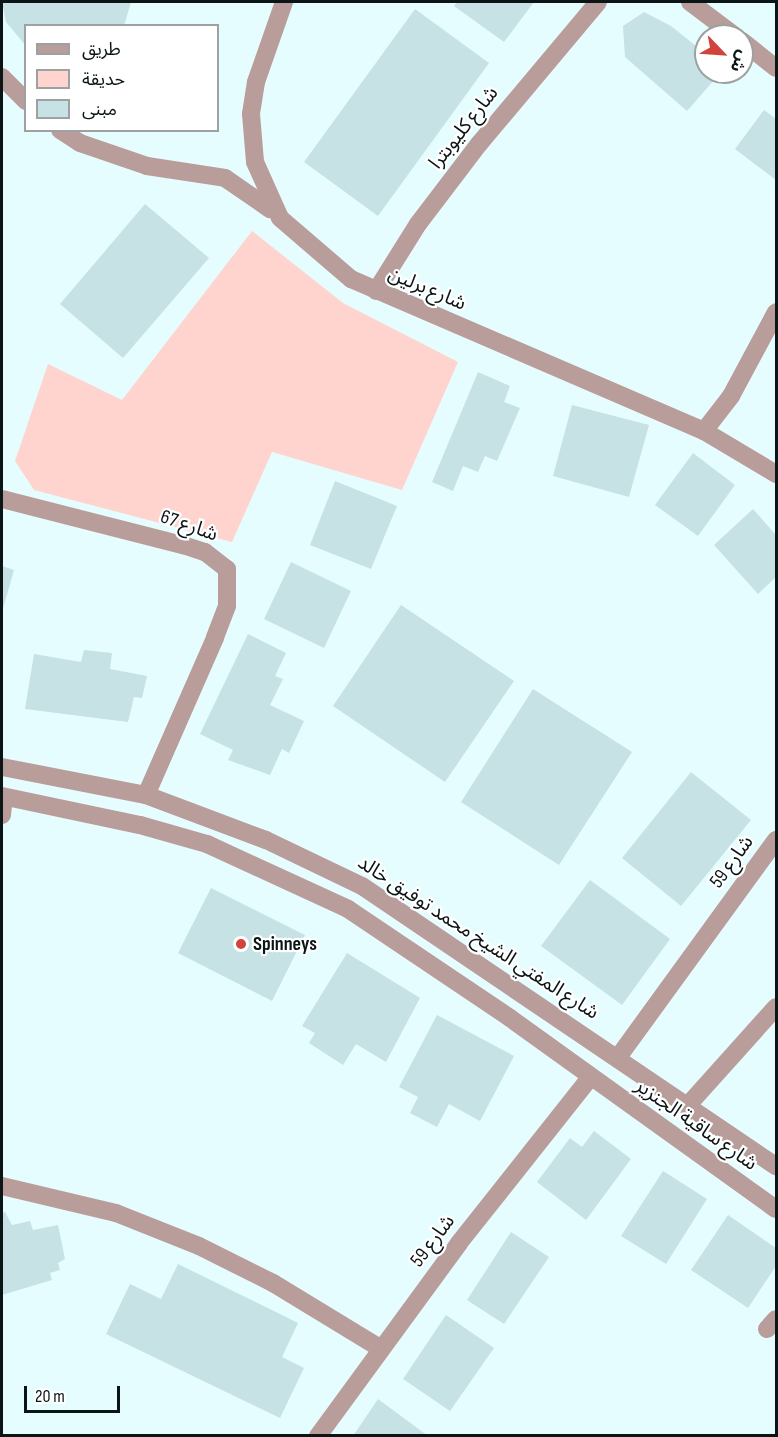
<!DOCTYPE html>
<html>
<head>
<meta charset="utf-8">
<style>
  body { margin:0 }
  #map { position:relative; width:778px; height:1437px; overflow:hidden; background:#e6fdff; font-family:"Sofia Sans Condensed","Noto Sans Arabic",sans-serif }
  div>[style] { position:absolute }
  .green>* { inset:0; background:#ffd3ce }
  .building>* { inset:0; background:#c6e2e4 }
  .minor>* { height:18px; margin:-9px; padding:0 9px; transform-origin:9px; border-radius:9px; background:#b99d9a }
  .dots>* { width:16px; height:16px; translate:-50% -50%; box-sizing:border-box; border:3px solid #fff; border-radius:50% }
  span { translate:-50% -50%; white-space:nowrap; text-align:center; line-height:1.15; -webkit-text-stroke:4.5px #fff; paint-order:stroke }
  .street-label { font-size:20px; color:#0b1516 }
  .poi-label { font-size:20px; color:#0b1516; font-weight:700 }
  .left { translate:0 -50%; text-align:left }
  .frame { position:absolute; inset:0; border:3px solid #0b1516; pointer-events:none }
  .legend { position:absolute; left:24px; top:24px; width:195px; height:108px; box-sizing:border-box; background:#fff; border:2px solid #9da1a2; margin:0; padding:8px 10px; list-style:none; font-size:18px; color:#0b1516 }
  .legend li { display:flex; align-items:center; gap:12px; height:30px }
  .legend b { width:30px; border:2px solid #9da1a2 }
  .north { position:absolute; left:694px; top:24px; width:60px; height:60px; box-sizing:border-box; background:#fff; border:2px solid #9da1a2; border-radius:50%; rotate:115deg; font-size:16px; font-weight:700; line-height:24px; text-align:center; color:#0b1516 }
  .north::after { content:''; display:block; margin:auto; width:21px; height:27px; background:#d2433d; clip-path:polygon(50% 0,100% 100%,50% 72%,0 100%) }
  .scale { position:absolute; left:24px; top:1386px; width:96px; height:27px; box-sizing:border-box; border:3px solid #0b1516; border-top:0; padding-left:8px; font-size:18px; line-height:21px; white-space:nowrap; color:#0b1516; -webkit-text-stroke:4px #fff; paint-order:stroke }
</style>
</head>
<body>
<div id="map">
  <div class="green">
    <i style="clip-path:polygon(252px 231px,343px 303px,458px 362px,402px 490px,272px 452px,232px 542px,34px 490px,15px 461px,48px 364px,122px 400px)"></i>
  </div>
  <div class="building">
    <i style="clip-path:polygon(2px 2px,131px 2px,124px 26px,26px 26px,26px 46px,6px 22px)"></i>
    <i style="clip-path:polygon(457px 2px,534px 2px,504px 42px,454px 6px)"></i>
    <i style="clip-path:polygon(415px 9px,489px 63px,378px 216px,304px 162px)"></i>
    <i style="clip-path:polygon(644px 12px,671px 26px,706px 54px,706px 72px,721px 72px,687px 111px,625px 57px,623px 26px)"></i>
    <i style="clip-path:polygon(764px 110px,776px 119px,776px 180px,735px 149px)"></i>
    <i style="clip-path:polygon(145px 204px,209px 258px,123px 358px,60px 304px)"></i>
    <i style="clip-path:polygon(478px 372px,510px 386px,504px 402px,520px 408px,497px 461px,485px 456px,478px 472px,463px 466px,453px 491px,432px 482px)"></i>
    <i style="clip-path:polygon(572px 405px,649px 425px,629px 497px,553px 476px)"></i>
    <i style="clip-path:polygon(693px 453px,735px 485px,698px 536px,655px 505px)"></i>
    <i style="clip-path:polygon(335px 481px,397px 506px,371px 569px,310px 545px)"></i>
    <i style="clip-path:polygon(753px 509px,776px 535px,776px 577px,758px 594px,714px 545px)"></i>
    <i style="clip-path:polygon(291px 562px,351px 591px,324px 648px,264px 619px)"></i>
    <i style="clip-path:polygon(2px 566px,14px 570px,2px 612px)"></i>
    <i style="clip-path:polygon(401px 605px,514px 681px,445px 782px,333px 706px)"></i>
    <i style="clip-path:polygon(248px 634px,286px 653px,275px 676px,283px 679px,270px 705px,304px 721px,289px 753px,282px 749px,270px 775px,228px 760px,233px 750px,200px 734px)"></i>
    <i style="clip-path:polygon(84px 650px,112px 653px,110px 669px,147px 676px,142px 698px,134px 697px,128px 722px,25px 709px,34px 654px,81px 662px)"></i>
    <i style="clip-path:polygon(533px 689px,632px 752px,559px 865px,461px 802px)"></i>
    <i style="clip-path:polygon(691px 772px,751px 820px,681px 906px,622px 858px)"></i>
    <i style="clip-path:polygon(590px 880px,670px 939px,622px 1005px,541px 946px)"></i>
    <i style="clip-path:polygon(211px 888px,305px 935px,272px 1001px,178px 953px)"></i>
    <i style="clip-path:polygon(347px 953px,420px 998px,386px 1062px,356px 1044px,343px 1065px,309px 1043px,315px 1033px,302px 1026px)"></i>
    <i style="clip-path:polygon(437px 1015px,514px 1056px,480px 1121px,449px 1104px,437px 1127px,410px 1113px,418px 1097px,399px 1087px)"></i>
    <i style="clip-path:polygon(594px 1131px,631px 1159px,586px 1220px,537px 1182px,570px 1138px,582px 1147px)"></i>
    <i style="clip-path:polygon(663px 1171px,707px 1199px,666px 1264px,621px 1236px)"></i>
    <i style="clip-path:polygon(5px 1212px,12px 1225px,30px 1221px,33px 1230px,58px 1225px,65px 1259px,58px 1263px,60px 1270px,50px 1273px,52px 1280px,2px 1295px,2px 1213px)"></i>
    <i style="clip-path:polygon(728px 1215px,776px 1248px,776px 1266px,748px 1308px,691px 1270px)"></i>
    <i style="clip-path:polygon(511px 1232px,549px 1257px,504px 1324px,467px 1300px)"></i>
    <i style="clip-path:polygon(178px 1264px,298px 1323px,282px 1357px,304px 1368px,280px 1418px,106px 1334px,130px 1284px,161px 1299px)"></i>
    <i style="clip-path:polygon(446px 1315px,494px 1348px,450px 1411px,403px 1379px)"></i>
    <i style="clip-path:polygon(378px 1399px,428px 1436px,353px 1436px)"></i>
  </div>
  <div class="minor">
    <i style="left:284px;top:2px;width:85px;rotate:109.3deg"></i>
    <i style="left:256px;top:82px;width:32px;rotate:99deg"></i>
    <i style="left:251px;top:114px;width:48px;rotate:85.2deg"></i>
    <i style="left:255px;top:162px;width:61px;rotate:65.9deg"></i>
    <i style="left:280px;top:218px;width:94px;rotate:40.7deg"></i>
    <i style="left:351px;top:279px;width:384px;rotate:23.3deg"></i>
    <i style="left:704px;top:431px;width:84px;rotate:30.8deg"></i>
    <i style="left:690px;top:2px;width:56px;rotate:37.1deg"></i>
    <i style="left:742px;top:41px;width:43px;rotate:38.5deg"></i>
    <i style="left:2px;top:77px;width:34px;rotate:45deg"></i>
    <i style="left:60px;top:130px;width:24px;rotate:33deg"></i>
    <i style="left:80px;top:143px;width:71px;rotate:18.9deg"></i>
    <i style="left:147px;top:166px;width:79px;rotate:8.7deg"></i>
    <i style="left:225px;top:178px;width:55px;rotate:34.6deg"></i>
    <i style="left:376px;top:291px;width:79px;rotate:-57.9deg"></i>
    <i style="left:418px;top:224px;width:101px;rotate:-52.7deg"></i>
    <i style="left:479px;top:144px;width:185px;rotate:-50deg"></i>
    <i style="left:704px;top:431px;width:44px;rotate:-52.4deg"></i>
    <i style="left:731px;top:396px;width:95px;rotate:-61.8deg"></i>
    <i style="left:2px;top:499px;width:187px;rotate:14.3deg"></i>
    <i style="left:183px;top:545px;width:23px;rotate:18deg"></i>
    <i style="left:205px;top:552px;width:28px;rotate:38deg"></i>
    <i style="left:227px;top:569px;width:37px;rotate:90deg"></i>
    <i style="left:227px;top:606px;width:34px;rotate:111deg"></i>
    <i style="left:215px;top:638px;width:171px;rotate:113.7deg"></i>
    <i style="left:2px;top:767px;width:147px;rotate:11deg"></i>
    <i style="left:146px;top:795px;width:128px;rotate:20.6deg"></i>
    <i style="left:266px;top:840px;width:106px;rotate:25.6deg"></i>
    <i style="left:362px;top:886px;width:500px;rotate:34.1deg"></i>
    <i style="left:2px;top:796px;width:141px;rotate:11.9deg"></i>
    <i style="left:140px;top:825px;width:70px;rotate:15.8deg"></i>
    <i style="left:207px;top:844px;width:155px;rotate:24.7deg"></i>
    <i style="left:348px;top:909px;width:195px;rotate:33.9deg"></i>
    <i style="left:510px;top:1018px;width:327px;rotate:35.7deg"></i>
    <i style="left:2px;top:815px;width:18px;rotate:-84deg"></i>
    <i style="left:619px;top:1056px;width:267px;rotate:-54deg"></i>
    <i style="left:689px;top:1104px;width:130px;rotate:-48.1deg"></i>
    <i style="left:2px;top:1186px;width:117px;rotate:13.3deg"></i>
    <i style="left:116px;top:1213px;width:89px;rotate:21.7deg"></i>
    <i style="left:199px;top:1246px;width:83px;rotate:26.6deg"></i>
    <i style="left:273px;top:1283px;width:125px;rotate:31.3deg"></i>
    <i style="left:767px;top:1329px;width:13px;rotate:-48deg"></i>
    <i style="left:318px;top:1436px;width:239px;rotate:-53.8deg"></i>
    <i style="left:459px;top:1243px;width:211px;rotate:-51.6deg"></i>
  </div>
  <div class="dots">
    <i style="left:241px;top:944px;background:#d2433d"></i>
  </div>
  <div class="street-label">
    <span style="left:464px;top:128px;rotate:-52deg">شارع كليوبترا</span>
    <span style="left:427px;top:289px;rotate:23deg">شارع برلين</span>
    <span style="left:189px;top:526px;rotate:19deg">شارع 67</span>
    <span style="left:732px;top:862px;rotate:-54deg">شارع 59</span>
    <span style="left:478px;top:938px;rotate:33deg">شارع المفتي الشيخ محمد توفيق خالد</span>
    <span style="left:696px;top:1125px;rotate:35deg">شارع ساقية الجنزير</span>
    <span style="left:433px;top:1241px;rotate:-53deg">شارع 59</span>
  </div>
  <div class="poi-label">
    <span class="left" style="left:253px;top:944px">Spinneys</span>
  </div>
  <div class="frame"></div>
  <ul class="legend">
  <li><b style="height:8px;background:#b99d9a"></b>طريق</li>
  <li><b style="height:16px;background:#ffd3ce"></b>حديقة</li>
  <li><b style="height:16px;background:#c6e2e4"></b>مبنى</li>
  </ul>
  <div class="north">ش</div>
  <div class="scale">20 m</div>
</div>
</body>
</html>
